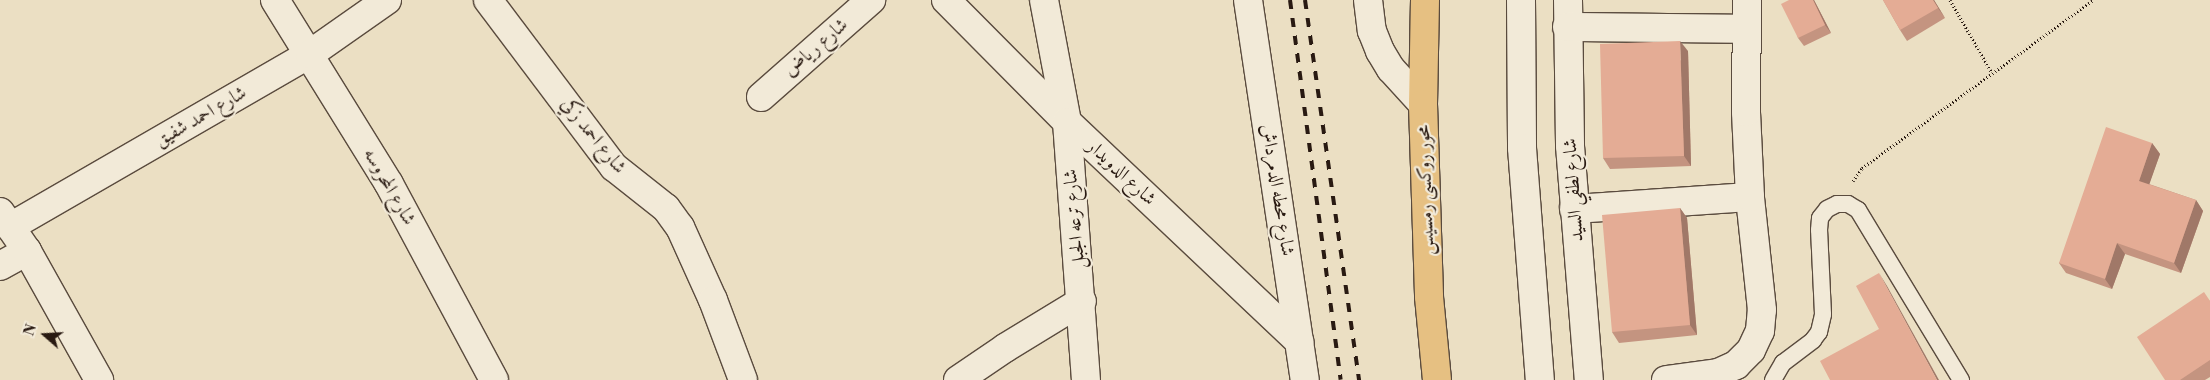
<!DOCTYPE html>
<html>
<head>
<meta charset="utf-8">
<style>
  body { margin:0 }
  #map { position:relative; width:2210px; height:380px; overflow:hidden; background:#ebdfc3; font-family:"Libre Bodoni",Amiri,serif }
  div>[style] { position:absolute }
  .path>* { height:3px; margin-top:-1.5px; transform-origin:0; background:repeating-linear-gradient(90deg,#291a12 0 1px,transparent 0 3.5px) }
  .roads { filter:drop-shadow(1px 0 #5a4b3e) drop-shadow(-1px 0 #5a4b3e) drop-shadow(0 1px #5a4b3e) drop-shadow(0 -1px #5a4b3e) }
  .lane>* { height:16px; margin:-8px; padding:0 8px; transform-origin:8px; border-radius:8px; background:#f2ead8 }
  .street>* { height:28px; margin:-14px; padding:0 14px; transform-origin:14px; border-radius:14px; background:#f2ead8 }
  .secondary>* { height:28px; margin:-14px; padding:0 14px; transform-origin:14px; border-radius:14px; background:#f2ead8 }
  .primary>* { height:28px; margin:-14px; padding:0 14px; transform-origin:14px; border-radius:14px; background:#e6c082 }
  .rail>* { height:4px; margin-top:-2px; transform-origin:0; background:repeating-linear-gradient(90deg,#291a12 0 9px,transparent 0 18px) }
  .wall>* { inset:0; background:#c49480 }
  .shaded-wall>* { inset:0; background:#a07868 }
  .building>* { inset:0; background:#e4ac95 }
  span { translate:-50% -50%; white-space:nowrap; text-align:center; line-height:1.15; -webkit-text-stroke:4.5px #f2ead8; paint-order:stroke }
  .street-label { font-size:19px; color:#291a12 }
  .north { position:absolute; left:20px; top:310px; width:50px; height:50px; -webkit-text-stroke:4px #f2ead8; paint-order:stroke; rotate:289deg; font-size:14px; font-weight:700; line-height:20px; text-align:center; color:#291a12 }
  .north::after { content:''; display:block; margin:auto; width:18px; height:22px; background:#291a12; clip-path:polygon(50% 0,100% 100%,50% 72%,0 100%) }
</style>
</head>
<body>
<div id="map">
  <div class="path">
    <i style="left:1950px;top:0;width:84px;rotate:60.1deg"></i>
    <i style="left:1853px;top:181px;width:16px;rotate:-55deg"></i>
    <i style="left:1862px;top:168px;width:286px;rotate:-36deg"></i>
  </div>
  <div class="roads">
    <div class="lane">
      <i style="left:1773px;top:380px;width:20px;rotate:-60deg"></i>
      <i style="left:1783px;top:363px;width:38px;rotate:-37deg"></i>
      <i style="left:1813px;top:340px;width:10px;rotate:-53deg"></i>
      <i style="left:1819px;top:332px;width:18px;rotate:-77deg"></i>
      <i style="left:1823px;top:314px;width:84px;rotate:-92.7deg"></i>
      <i style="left:1819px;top:230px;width:12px;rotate:-85deg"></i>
      <i style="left:1820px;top:218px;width:11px;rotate:-52deg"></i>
      <i style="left:1827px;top:209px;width:11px;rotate:-27deg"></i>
      <i style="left:1837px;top:204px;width:11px"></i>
      <i style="left:1848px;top:204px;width:12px;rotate:31deg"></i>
      <i style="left:1858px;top:210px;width:199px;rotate:58.8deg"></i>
    </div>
    <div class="street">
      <i style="left:275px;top:0;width:216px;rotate:58.2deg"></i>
      <i style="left:389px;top:184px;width:222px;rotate:61.8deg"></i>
      <i style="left:488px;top:0;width:209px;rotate:53deg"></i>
      <i style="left:614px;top:167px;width:66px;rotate:38.3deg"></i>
      <i style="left:666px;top:208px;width:24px;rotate:54deg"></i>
      <i style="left:680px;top:227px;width:80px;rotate:65.7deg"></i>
      <i style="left:713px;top:300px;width:85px;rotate:69.4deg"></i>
      <i style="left:1044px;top:0;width:124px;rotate:79.3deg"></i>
      <i style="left:1368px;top:0;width:31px;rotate:83deg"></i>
      <i style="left:1372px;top:31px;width:22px;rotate:68deg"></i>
      <i style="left:1380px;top:51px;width:21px;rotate:59deg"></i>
      <i style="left:1391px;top:69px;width:47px;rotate:47.6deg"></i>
      <i style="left:1521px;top:0;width:148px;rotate:89.6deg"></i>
      <i style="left:1522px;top:148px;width:233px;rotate:85.6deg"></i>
      <i style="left:1568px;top:0;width:146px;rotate:89.2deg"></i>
      <i style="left:1570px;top:146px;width:235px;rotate:85.4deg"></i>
      <i style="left:1567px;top:27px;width:179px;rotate:0.6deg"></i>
      <i style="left:761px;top:97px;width:147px;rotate:-41.4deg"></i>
      <i style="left:1574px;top:209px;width:176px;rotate:-3.9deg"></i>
      <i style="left:10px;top:227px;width:346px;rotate:-30deg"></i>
      <i style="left:310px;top:54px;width:94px;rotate:-35deg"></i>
      <i style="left:0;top:266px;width:31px;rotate:-29deg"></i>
      <i style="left:1666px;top:380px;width:52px;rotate:-7.7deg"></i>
      <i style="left:1718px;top:373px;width:20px;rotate:-24deg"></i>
      <i style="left:1736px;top:365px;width:21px;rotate:-45deg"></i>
      <i style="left:1751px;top:350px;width:21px;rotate:-65deg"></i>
      <i style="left:1760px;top:331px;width:21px;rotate:-85deg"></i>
      <i style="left:1762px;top:310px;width:114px;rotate:-96.1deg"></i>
      <i style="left:1750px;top:197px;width:85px;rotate:-92.7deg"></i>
      <i style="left:1746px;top:112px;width:112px;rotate:-89.5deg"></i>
    </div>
    <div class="secondary">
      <i style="left:946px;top:0;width:172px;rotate:45.2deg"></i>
      <i style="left:1067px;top:122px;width:320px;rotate:43.4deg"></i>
      <i style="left:1248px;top:0;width:384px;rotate:81.5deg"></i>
      <i style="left:1067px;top:122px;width:259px;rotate:85.8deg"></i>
      <i style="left:0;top:212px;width:47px;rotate:55.3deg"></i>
      <i style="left:27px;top:251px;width:148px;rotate:60.8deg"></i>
      <i style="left:958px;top:380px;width:57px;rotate:-34.2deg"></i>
      <i style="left:1005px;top:348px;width:90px;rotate:-31.4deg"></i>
    </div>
    <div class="primary">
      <i style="left:1425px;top:0;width:104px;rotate:91.1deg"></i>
      <i style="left:1423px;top:104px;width:193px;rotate:88.2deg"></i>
      <i style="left:1429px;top:297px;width:83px;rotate:84.5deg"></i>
    </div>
  </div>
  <div class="rail">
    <i style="left:1290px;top:0;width:383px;rotate:82.4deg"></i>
    <i style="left:1305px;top:0;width:384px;rotate:81.9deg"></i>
  </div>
  <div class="wall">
    <i style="clip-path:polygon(1789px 0,1814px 0,1831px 33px,1804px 46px,1798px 38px)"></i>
    <i style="clip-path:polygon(1883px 0,1934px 0,1945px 18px,1907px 41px,1900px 30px)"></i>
    <i style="clip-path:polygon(1688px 51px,1691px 166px,1610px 169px,1603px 158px)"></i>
    <i style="clip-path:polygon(2152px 143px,2160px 154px,2149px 184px,2196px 200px,2203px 211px,2181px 273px,2125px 254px,2112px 289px,2066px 273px,2059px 263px)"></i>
    <i style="clip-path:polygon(1680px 208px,1687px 218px,1697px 335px,1619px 343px,1612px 332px)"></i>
    <i style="clip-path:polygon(2210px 300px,2210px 377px,2205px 380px,2165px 380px)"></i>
  </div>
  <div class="shaded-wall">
    <i style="clip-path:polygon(1813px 0,1814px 0,1831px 33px,1825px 25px)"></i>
    <i style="clip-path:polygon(1933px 0,1934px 0,1945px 18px,1938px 8px)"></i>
    <i style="clip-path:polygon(1680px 41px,1688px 51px,1691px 166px,1684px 156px)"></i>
    <i style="clip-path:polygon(2152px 143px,2160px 154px,2147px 191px,2139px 181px)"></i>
    <i style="clip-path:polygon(2196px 200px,2203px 211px,2181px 273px,2174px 263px)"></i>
    <i style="clip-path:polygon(1680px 208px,1687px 218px,1697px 335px,1690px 325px)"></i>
    <i style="clip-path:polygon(2117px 243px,2125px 254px,2112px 289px,2105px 279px)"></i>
    <i style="clip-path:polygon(1879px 273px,1887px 286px,1939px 380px,1937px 380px)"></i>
  </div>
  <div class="building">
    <i style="clip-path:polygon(1789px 0,1813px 0,1825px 25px,1798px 38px,1781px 4px)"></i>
    <i style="clip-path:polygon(1883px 0,1933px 0,1938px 8px,1900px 30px)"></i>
    <i style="clip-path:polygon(1680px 41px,1684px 156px,1603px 158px,1600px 44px)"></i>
    <i style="clip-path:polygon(2106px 127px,2152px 143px,2139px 181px,2196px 200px,2174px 263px,2117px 243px,2105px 279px,2059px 263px)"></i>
    <i style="clip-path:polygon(1680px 208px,1690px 325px,1612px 332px,1602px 215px)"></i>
    <i style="clip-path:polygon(1879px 273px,1937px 380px,1830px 380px,1820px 361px,1879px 329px,1856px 286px)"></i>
    <i style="clip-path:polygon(2204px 292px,2210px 301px,2210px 360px,2180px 380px,2165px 380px,2137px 337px)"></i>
  </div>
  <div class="street-label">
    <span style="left:816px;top:48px;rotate:-41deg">شارع رياض</span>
    <span style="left:201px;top:117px;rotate:-30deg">شارع احمد شفيق</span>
    <span style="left:593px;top:136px;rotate:51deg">شارع احمد زكي</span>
    <span style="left:1121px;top:173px;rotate:43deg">شارع الدويدار</span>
    <span style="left:389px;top:187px;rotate:60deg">شارع المحروسه</span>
    <span style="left:1277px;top:190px;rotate:81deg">شارع محطه الدمرداش</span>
    <span style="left:1426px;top:190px;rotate:-92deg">محور روكسى رمسيس</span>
    <span style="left:1574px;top:190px;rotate:-94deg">شارع لطفي السيد</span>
    <span style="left:1075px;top:219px;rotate:-95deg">شارع ترعه الجبل</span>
  </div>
  <div class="north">N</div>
</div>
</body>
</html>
